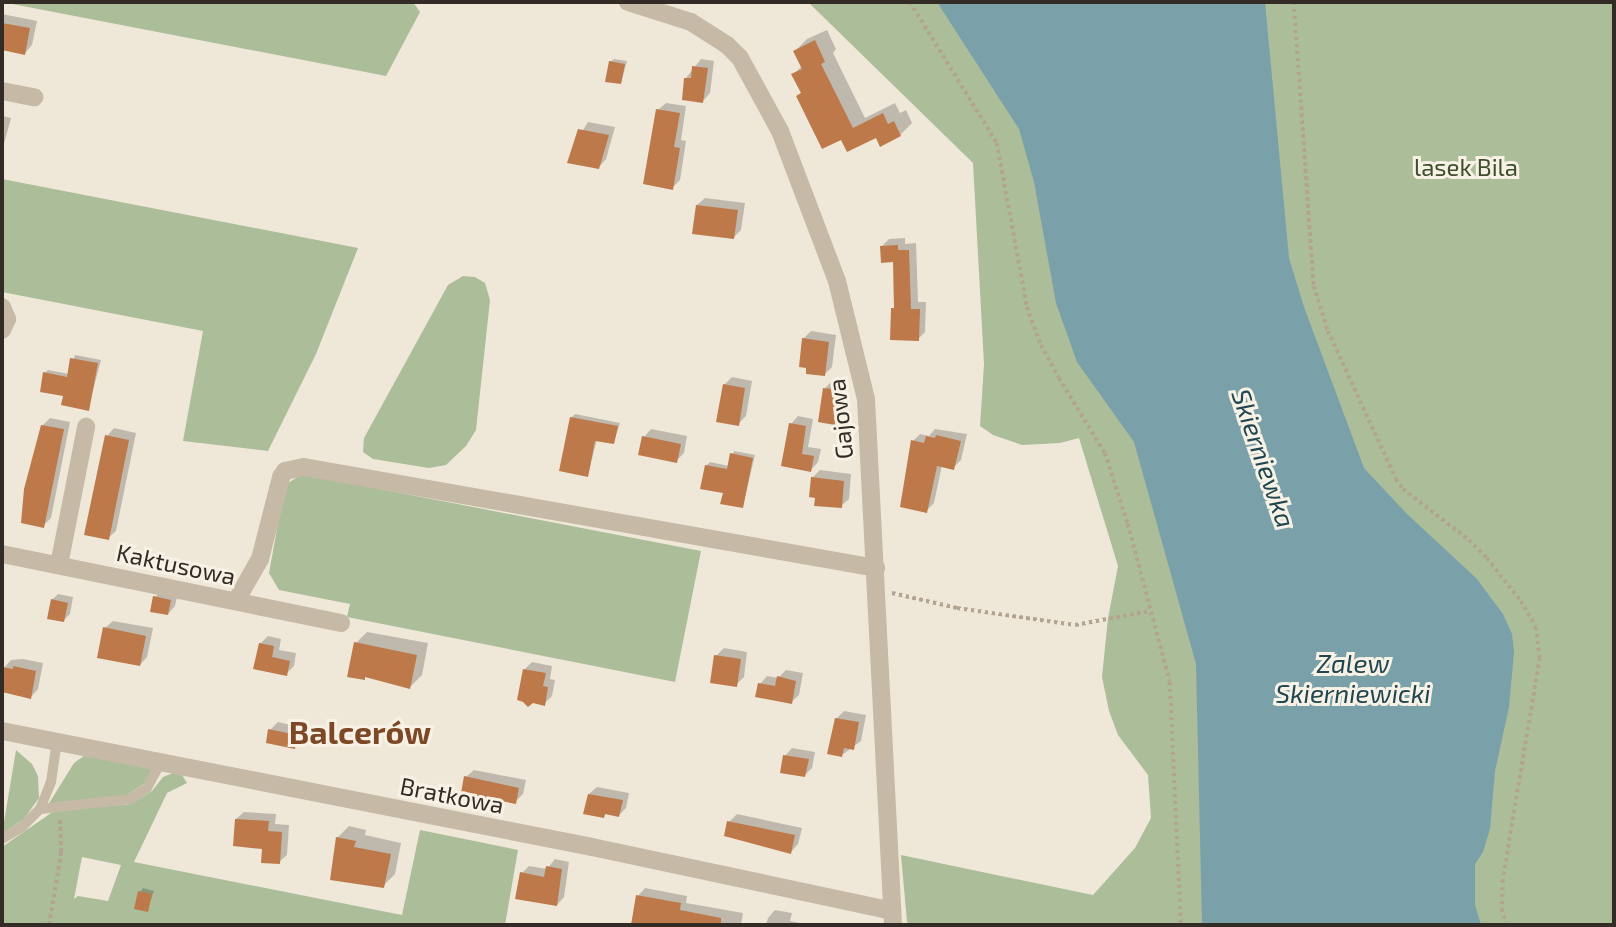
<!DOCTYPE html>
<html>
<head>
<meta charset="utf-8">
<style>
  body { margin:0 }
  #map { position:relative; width:1616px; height:927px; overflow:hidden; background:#efe8d9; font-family:"Exo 2",sans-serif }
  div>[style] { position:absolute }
  .green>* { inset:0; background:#acbd9a }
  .water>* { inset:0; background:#7aa0aa }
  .shadow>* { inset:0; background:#0003 }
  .building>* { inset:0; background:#bd7949 }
  .path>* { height:3.5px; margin-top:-1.75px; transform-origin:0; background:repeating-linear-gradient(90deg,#b2a491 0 3.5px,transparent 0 7px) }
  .lane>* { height:10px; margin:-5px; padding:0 5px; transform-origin:5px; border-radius:5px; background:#c6baa6 }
  .street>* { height:18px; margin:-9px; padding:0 9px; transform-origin:9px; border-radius:9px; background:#c6baa6 }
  span { translate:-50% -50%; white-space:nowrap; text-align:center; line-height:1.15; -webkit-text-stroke:6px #f7f2e5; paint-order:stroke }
  .park-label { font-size:24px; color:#3d4f2c }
  .street-label { font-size:24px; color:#332c26 }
  .water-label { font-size:26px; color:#1f4651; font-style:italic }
  .district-label { font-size:32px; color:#7c4825; font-weight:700 }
  .frame { position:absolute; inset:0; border:4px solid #332c26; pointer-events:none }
</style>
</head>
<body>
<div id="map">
  <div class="green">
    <i style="clip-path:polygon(2px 2px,413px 2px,420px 12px,386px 76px)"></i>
    <i style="clip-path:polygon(808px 2px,1614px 2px,1614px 925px,911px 925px,907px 922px,901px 855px,1093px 895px,1135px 848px,1151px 818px,1148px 775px,1118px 735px,1109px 711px,1102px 677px,1108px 618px,1118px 566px,1079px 438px,1060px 443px,1022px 445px,993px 435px,980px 426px,984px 364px,973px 163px)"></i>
    <i style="clip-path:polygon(2px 179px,358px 248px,316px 354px,268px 451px,183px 441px,203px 331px,2px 292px)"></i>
    <i style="clip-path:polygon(463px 276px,475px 277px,485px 283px,490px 300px,476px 430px,466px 446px,446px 465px,429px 468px,373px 459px,363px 452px,364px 438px,448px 285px)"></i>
    <i style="clip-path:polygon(302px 474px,701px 551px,675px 682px,347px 617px,350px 604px,279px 590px,269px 573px,285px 485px)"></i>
    <i style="clip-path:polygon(16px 750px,32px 764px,38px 776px,39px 798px,24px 819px,2px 834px)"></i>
    <i style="clip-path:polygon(84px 756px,145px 766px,152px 769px,148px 781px,124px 797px,48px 805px,74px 763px)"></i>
    <i style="clip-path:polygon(evenodd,173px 773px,182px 775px,187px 783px,167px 793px,134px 862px,402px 915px,420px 830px,518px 850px,505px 925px,2px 925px,2px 847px,54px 811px,131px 804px,152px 791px,163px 777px,173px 773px,82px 857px,121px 865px,108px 901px,78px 896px,74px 899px,82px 857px)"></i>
  </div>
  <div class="water">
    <i style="clip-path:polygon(937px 2px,1265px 2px,1289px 258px,1304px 307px,1364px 468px,1406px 513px,1476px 578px,1503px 614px,1512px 634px,1514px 652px,1509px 707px,1495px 771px,1490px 829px,1483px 852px,1475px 864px,1475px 905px,1481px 925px,1202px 925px,1196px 664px,1134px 442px,1077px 362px,1056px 303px,1034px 182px,1019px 129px)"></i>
  </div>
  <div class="shadow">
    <i style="clip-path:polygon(2px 14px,37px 21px,32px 45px,25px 53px,2px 49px)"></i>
    <i style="clip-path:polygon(827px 30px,836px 49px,833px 53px,865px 118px,895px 103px,900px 113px,906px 110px,912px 123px,900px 135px,841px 138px,798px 96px,802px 92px,794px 74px,802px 66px,795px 51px,807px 39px)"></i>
    <i style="clip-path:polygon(614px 59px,627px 61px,621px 83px,610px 62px)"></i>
    <i style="clip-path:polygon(701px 59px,714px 61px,710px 93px,703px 101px,686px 78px)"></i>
    <i style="clip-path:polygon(666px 103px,686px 106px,681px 140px,686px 141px,680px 180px,672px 188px,658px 110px)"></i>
    <i style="clip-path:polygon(2px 116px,11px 118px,2px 151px)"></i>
    <i style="clip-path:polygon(588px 122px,615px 127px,606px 159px,599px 167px,570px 162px,573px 146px)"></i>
    <i style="clip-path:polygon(705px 198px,745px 203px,741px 230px,734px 237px,697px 205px)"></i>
    <i style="clip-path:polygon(905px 238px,905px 244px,916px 243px,918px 302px,926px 302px,925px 332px,918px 339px,893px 309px,896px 306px,895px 261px,882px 246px,889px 239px)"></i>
    <i style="clip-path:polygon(811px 331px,836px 335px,832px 367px,824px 375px,808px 367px,803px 339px)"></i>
    <i style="clip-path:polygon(75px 355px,101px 360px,88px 409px,65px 395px,45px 373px,48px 370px,69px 374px)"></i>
    <i style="clip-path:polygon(732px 377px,752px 381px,746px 416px,738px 424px,724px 385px)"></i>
    <i style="clip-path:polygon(832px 381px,846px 383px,842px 415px,834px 423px,825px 388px)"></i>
    <i style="clip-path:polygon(575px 414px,620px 423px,614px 442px,597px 439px,588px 475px,571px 418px)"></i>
    <i style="clip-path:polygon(798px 416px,813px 419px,808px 447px,821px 449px,818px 462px,811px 470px,783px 465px,791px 424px)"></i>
    <i style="clip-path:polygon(50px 418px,70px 422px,51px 518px,43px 526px,42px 426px)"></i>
    <i style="clip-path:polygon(114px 428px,136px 433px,116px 531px,108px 538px,107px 436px)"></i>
    <i style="clip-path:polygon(651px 429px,687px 436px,684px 453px,676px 461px,644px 437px)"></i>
    <i style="clip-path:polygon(935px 429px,967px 434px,961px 460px,953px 468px,942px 465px,934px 503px,926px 511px,913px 441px,920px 434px,929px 436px)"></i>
    <i style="clip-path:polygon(734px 451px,755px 455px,743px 506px,725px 492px,706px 466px,710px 462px,729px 466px)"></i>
    <i style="clip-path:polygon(820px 470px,851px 474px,849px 499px,841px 506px,812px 478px)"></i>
    <i style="clip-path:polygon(163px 590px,178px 593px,175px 606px,168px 614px,155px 597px)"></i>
    <i style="clip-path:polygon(58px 594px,73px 597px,70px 614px,64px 620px,52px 600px)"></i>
    <i style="clip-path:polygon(113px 621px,153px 628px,147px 657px,140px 665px,105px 628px)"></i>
    <i style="clip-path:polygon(367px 632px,428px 643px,422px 675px,410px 687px,367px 676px,364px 678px,356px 643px)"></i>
    <i style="clip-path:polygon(268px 636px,281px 639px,279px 650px,296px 653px,294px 666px,286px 674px,260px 644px)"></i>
    <i style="clip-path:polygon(724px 648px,747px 652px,744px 677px,736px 685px,716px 656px)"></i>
    <i style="clip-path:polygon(23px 659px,43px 663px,38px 689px,31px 697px,2px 691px,4px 668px,11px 660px)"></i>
    <i style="clip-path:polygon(532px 662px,552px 666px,550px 679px,555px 680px,552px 696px,544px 704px,524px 670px)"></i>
    <i style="clip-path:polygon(786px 670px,803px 673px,799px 695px,791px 702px,760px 684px,767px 676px,778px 678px)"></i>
    <i style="clip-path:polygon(844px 711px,866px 715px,861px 741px,842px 755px,836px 719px)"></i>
    <i style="clip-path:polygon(278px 722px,304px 728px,302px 739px,294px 747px,270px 730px)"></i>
    <i style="clip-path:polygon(792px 748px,815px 752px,812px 768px,805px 775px,785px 756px)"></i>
    <i style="clip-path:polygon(474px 770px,526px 780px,523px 794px,515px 802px,466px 777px)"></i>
    <i style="clip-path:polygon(597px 787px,629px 793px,626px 808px,619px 815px,607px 813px,603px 816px,589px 794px)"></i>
    <i style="clip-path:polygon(244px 812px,276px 814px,275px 824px,289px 825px,287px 855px,279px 862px,236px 819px)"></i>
    <i style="clip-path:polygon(737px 814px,802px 828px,798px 844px,791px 852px,729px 822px)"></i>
    <i style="clip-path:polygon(349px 826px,366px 830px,365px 835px,401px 843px,395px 874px,383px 886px,337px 838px)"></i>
    <i style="clip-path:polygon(555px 859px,569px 862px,564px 897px,557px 905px,522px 873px,529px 866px,547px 869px)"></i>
    <i style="clip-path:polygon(143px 888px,154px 891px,147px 910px,140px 892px)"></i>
    <i style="clip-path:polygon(645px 888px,687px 896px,686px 903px,743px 913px,741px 925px,633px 923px,638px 896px)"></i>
    <i style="clip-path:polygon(775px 910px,792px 913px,790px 921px,810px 925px,766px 925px,768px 918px)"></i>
  </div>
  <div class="building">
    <i style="clip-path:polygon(2px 23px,30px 28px,25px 55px,2px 50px)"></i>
    <i style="clip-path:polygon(815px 40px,825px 62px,821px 64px,853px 128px,883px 113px,888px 124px,894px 121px,901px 136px,880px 147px,876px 138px,847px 152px,841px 140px,822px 149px,796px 96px,801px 93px,791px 74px,802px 69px,793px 51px)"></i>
    <i style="clip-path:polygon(609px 61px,625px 64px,621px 84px,605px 82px)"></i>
    <i style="clip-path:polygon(692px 66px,708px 68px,703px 103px,682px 100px,684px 78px,691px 78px)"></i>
    <i style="clip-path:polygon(656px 109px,680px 113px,674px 147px,680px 148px,673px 190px,643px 184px)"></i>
    <i style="clip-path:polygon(578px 129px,609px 135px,599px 169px,567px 163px)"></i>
    <i style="clip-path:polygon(696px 205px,738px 210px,734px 239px,692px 234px)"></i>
    <i style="clip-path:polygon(898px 245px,898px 250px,909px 250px,911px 309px,920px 309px,919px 341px,890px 340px,891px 308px,894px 308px,893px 262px,881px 263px,880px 246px)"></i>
    <i style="clip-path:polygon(802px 338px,829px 342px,825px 376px,806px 374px,806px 368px,799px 367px)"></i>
    <i style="clip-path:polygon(70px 358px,98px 363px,89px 411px,61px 405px,63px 396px,40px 392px,43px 372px,67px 377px)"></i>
    <i style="clip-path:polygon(723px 384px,745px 388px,739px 426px,716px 422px)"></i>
    <i style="clip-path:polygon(823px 388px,839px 390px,835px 425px,818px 422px)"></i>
    <i style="clip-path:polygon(570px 417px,618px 426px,614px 444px,595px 441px,588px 477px,559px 471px)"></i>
    <i style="clip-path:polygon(789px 423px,806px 426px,802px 454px,814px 456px,811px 472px,781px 466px)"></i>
    <i style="clip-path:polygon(41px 425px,64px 429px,44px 528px,21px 523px,24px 489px)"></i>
    <i style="clip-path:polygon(105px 435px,129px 440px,109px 540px,84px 535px)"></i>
    <i style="clip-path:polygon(936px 435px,961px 441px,954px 470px,937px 466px,927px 513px,900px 507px,911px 440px,924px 443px,926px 436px,935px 438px)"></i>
    <i style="clip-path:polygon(642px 436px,681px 444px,677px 463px,638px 455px)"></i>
    <i style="clip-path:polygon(730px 453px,753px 458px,743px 508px,720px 504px,723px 493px,700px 489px,705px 465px,727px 469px)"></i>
    <i style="clip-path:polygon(811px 477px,844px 481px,842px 508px,814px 506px,815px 498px,809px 497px)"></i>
    <i style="clip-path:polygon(153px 596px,171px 600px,168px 615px,150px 612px)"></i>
    <i style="clip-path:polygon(51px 599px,68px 603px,64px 622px,47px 619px)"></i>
    <i style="clip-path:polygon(103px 627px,146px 636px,140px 666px,97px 658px)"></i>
    <i style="clip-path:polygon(354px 642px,417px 655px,410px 689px,365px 677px,365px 680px,347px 677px)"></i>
    <i style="clip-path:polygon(259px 643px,274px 646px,272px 657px,290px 661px,287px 676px,253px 669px)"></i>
    <i style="clip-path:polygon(714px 655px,741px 659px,737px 687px,710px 683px)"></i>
    <i style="clip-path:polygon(13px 666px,36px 671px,31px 699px,2px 692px,2px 667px,13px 669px)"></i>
    <i style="clip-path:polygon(523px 669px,546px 673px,543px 686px,548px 687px,545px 706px,533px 703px,528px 707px,523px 702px,517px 700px)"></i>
    <i style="clip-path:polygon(777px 676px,796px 681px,792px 704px,755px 697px,758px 683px,775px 686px)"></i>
    <i style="clip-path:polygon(835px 718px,859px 722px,854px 750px,844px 748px,842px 757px,827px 754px)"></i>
    <i style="clip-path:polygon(268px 729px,297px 735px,295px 749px,266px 743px)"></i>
    <i style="clip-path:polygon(783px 755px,809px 759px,805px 777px,780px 773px)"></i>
    <i style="clip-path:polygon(464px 776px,519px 788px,516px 804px,461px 793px)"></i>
    <i style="clip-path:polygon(588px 794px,623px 800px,619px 817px,605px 814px,604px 818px,583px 814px)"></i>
    <i style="clip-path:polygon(235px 819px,269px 821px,268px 831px,282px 832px,280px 864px,261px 863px,262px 849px,233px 846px)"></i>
    <i style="clip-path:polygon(727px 821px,795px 835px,791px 854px,724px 836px)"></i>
    <i style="clip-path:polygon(336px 837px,356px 841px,354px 847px,391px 854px,384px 888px,330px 880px)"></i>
    <i style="clip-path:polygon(546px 866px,562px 869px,557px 906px,515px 899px,520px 872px,544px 877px)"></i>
    <i style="clip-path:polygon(138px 891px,152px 894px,148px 912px,134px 909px)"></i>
    <i style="clip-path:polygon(636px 895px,681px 903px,680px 910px,721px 918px,721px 925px,631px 925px)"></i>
  </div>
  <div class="path">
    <i style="left:910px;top:2px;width:166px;rotate:58.3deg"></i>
    <i style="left:997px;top:143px;width:167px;rotate:79.6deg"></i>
    <i style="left:1027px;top:307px;width:40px;rotate:69.8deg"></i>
    <i style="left:1041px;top:345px;width:38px;rotate:61deg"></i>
    <i style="left:1059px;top:378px;width:88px;rotate:58.5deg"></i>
    <i style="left:1105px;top:453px;width:75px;rotate:72.1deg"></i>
    <i style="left:1128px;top:524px;width:163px;rotate:75.1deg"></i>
    <i style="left:1170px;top:682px;width:243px;rotate:87.4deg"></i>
    <i style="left:1294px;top:2px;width:285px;rotate:86deg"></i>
    <i style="left:1314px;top:286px;width:47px;rotate:72.7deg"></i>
    <i style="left:1328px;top:331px;width:163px;rotate:65.3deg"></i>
    <i style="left:1396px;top:479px;width:12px;rotate:55deg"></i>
    <i style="left:1403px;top:489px;width:83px;rotate:37.7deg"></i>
    <i style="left:1469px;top:540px;width:25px;rotate:45deg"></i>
    <i style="left:1487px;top:558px;width:55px;rotate:51.7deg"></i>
    <i style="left:1521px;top:601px;width:30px;rotate:60deg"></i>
    <i style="left:1536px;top:627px;width:31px;rotate:83deg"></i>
    <i style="left:1540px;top:658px;width:225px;rotate:99.5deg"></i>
    <i style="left:1503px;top:880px;width:29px;rotate:92deg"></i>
    <i style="left:1502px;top:909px;width:16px;rotate:76deg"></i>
    <i style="left:892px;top:593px;width:67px;rotate:13deg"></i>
    <i style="left:957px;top:608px;width:119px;rotate:8.2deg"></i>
    <i style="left:1075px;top:625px;width:76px;rotate:-10.6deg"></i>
    <i style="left:49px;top:925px;width:74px;rotate:-80.7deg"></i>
    <i style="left:61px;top:852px;width:32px;rotate:-92deg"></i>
  </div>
  <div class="lane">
    <i style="left:40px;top:809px;width:91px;rotate:-6.3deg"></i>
    <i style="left:130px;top:799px;width:20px;rotate:-33deg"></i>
    <i style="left:147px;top:788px;width:30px;rotate:-62deg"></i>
    <i style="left:2px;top:839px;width:23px;rotate:-31deg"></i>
    <i style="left:22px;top:827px;width:25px;rotate:-45deg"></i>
    <i style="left:40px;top:809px;width:29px;rotate:-68deg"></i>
    <i style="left:51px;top:782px;width:41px;rotate:-81.7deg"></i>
  </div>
  <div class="street">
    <i style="left:628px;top:2px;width:66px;rotate:17.6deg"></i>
    <i style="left:691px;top:22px;width:43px;rotate:32.6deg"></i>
    <i style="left:727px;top:45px;width:18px;rotate:45deg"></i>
    <i style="left:740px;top:58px;width:83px;rotate:61.3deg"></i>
    <i style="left:780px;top:131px;width:160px;rotate:69.2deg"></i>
    <i style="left:837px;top:281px;width:122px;rotate:76.2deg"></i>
    <i style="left:866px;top:399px;width:527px;rotate:87.06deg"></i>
    <i style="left:2px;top:91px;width:33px;rotate:11deg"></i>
    <i style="left:2px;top:307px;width:13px;rotate:67deg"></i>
    <i style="left:7px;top:319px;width:12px;rotate:114deg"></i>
    <i style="left:2px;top:554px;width:346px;rotate:11.5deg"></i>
    <i style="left:59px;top:565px;width:141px;rotate:-78.9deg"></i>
    <i style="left:236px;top:601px;width:48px;rotate:-60.3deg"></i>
    <i style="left:260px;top:559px;width:85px;rotate:-75.6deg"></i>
    <i style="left:281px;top:477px;width:7px;rotate:-56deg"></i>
    <i style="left:285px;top:471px;width:19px;rotate:-12deg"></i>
    <i style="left:304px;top:467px;width:581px;rotate:10.01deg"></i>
    <i style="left:2px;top:731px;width:601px;rotate:11.12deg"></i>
    <i style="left:592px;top:847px;width:307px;rotate:12deg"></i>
  </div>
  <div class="park-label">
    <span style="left:1466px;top:167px">lasek Bila</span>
  </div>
  <div class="street-label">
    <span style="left:840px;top:419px;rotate:-96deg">Gajowa</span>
    <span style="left:176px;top:564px;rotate:12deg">Kaktusowa</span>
    <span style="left:452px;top:795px;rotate:11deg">Bratkowa</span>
  </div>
  <div class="water-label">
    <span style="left:1264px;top:458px;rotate:71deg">Skierniewka</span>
    <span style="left:1353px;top:678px">Zalew<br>Skierniewicki</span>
  </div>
  <div class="district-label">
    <span style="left:360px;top:731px">Balcerów</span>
  </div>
  <div class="frame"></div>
</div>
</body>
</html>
